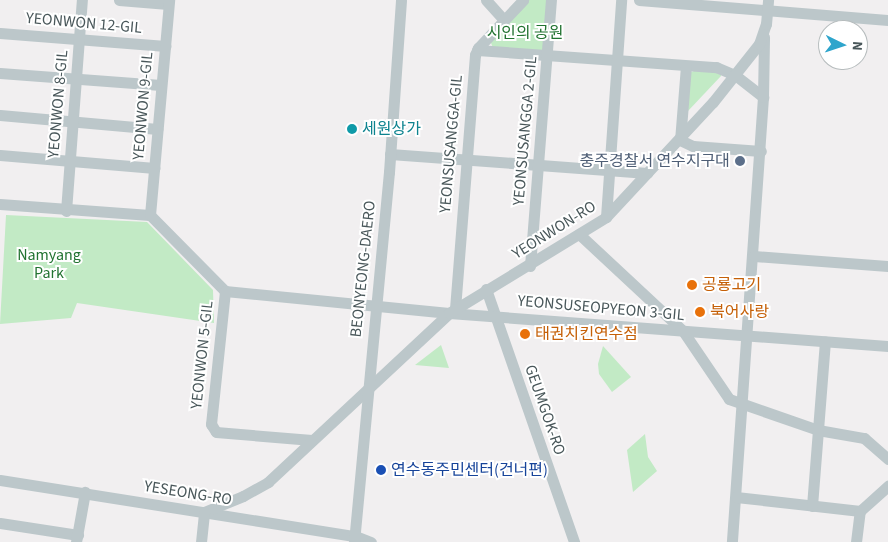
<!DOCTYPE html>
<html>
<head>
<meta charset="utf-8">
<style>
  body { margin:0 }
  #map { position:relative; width:888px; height:542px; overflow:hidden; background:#f1eff0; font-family:"Source Sans 3","Noto Sans KR",sans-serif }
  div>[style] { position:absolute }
  .green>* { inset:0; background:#c2eac5 }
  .minor>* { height:11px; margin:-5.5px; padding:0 5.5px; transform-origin:5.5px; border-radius:5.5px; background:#bcc7ca }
  .dots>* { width:14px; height:14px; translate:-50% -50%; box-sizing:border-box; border:2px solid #fff; border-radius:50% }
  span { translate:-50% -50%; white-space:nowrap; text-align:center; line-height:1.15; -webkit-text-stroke:4px #fff; paint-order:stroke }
  .street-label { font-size:16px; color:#49575a }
  .park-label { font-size:16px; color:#227331 }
  .culture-label { font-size:16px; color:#0d838f }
  .left { translate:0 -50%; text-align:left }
  .service-label { font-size:16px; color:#4e5e75 }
  .right { translate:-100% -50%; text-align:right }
  .food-label { font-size:16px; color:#c56008 }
  .transit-label { font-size:16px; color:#164399 }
  .north { position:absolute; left:818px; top:20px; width:50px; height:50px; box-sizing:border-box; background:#fff; border:1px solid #b6bcbd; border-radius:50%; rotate:94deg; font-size:14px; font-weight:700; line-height:20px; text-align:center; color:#49575a }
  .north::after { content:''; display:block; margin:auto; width:18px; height:22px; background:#2ea5cc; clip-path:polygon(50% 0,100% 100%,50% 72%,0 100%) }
</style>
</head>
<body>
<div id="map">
  <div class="green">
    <i style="clip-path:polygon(527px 0,548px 0,544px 55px,494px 51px,490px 40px)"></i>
    <i style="clip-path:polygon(694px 71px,721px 72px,721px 76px,688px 111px,689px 73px)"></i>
    <i style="clip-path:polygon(6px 215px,147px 222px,213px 290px,214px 323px,77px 303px,71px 318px,0 324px)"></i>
    <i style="clip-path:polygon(441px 345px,449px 368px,415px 365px)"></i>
    <i style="clip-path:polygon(603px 346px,631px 377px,612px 392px,599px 374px,598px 364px)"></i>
    <i style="clip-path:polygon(645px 434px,648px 457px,657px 471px,633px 492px,627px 450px)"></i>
  </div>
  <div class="minor">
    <i style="left:119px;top:0;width:49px;rotate:4.7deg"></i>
    <i style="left:486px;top:0;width:27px;rotate:48deg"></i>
    <i style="left:639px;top:0;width:250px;rotate:4.6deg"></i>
    <i style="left:0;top:33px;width:166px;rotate:4.5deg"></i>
    <i style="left:477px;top:50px;width:240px;rotate:4.1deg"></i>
    <i style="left:716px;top:67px;width:21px;rotate:23deg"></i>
    <i style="left:735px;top:75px;width:36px;rotate:38deg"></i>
    <i style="left:763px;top:97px;width:446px;rotate:94deg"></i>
    <i style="left:686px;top:66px;width:74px;rotate:94.6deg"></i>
    <i style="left:680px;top:140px;width:14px;rotate:25deg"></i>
    <i style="left:693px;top:146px;width:68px;rotate:4.2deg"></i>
    <i style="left:0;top:73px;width:161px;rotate:4.3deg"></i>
    <i style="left:763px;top:97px;width:60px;rotate:-89deg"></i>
    <i style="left:0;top:115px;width:158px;rotate:5.1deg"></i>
    <i style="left:390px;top:154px;width:258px;rotate:4.2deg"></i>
    <i style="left:0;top:155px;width:155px;rotate:4.8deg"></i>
    <i style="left:0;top:204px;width:150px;rotate:4.2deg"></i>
    <i style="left:150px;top:215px;width:107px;rotate:45.4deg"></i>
    <i style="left:66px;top:211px;width:212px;rotate:-85.7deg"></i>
    <i style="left:150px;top:215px;width:216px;rotate:-84.9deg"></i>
    <i style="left:606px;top:217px;width:218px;rotate:-86deg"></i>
    <i style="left:579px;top:234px;width:142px;rotate:43deg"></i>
    <i style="left:683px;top:331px;width:82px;rotate:55.9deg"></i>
    <i style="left:729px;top:399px;width:94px;rotate:19.2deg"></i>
    <i style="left:818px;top:430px;width:47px;rotate:9.9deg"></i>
    <i style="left:864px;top:438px;width:32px;rotate:41deg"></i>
    <i style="left:754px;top:256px;width:134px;rotate:4.3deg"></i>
    <i style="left:530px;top:266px;width:267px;rotate:-85.5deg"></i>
    <i style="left:486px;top:289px;width:268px;rotate:70.8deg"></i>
    <i style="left:225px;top:291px;width:225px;rotate:5.6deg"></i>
    <i style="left:449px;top:313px;width:440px;rotate:4.3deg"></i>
    <i style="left:225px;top:291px;width:134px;rotate:96deg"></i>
    <i style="left:211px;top:424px;width:9px;rotate:58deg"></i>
    <i style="left:216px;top:432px;width:96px;rotate:4.8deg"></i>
    <i style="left:455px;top:309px;width:255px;rotate:-85.5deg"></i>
    <i style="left:475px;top:55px;width:8px;rotate:-67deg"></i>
    <i style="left:478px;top:48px;width:66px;rotate:-46.8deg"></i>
    <i style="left:0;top:480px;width:359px;rotate:9deg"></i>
    <i style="left:355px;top:536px;width:17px;rotate:21deg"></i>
    <i style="left:736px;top:497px;width:125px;rotate:6.4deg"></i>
    <i style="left:812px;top:506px;width:165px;rotate:-85.5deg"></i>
    <i style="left:204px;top:512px;width:42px;rotate:-22.3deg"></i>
    <i style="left:243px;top:496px;width:29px;rotate:-29deg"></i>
    <i style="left:268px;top:482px;width:248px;rotate:-43deg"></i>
    <i style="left:449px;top:313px;width:184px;rotate:-31.4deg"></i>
    <i style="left:606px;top:217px;width:157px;rotate:-47.1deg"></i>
    <i style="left:713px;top:102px;width:74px;rotate:-51.6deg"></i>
    <i style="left:759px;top:44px;width:21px;rotate:-71deg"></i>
    <i style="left:766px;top:24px;width:24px;rotate:-85deg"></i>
    <i style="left:0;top:523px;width:79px;rotate:8.7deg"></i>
    <i style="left:76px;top:542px;width:51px;rotate:-79.8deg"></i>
    <i style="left:201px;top:542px;width:30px;rotate:-84deg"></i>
    <i style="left:354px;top:542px;width:372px;rotate:-84.6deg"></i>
    <i style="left:389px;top:172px;width:172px;rotate:-86deg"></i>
    <i style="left:856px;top:542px;width:31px;rotate:-83deg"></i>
    <i style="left:860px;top:511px;width:38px;rotate:-42deg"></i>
  </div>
  <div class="dots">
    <i style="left:352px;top:129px;background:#0f9aa8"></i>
    <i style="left:740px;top:161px;background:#5c6f8a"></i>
    <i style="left:692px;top:285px;background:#e8710a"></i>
    <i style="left:700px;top:312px;background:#e8710a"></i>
    <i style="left:525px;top:334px;background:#e8710a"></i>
    <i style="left:381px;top:470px;background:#1a4fb4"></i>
  </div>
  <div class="street-label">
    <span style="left:84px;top:23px;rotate:5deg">YEONWON 12-GIL</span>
    <span style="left:58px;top:104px;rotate:-85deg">YEONWON 8-GIL</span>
    <span style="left:143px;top:106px;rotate:-85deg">YEONWON 9-GIL</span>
    <span style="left:525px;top:131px;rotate:-85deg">YEONSUSANGGA 2-GIL</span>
    <span style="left:451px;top:144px;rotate:-85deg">YEONSUSANGGA-GIL</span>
    <span style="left:554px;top:230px;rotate:-32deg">YEONWON-RO</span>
    <span style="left:363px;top:269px;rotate:-84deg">BEONYEONG-DAERO</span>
    <span style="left:601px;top:308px;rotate:5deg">YEONSUSEOPYEON 3-GIL</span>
    <span style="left:202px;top:355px;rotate:-84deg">YEONWON 5-GIL</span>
    <span style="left:545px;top:410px;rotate:71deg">GEUMGOK-RO</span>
    <span style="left:188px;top:493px;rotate:9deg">YESEONG-RO</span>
  </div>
  <div class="park-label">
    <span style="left:525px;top:33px">시인의 공원</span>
    <span style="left:49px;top:264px">Namyang<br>Park</span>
  </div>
  <div class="culture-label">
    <span class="left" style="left:362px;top:129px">세원상가</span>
  </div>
  <div class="service-label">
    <span class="right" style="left:730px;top:161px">충주경찰서 연수지구대</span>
  </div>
  <div class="food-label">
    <span class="left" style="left:702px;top:285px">공룡고기</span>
    <span class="left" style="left:710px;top:312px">북어사랑</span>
    <span class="left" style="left:535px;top:334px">태권치킨연수점</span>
  </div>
  <div class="transit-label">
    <span class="left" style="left:391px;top:470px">연수동주민센터(건너편)</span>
  </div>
  <div class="north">N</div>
</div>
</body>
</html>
